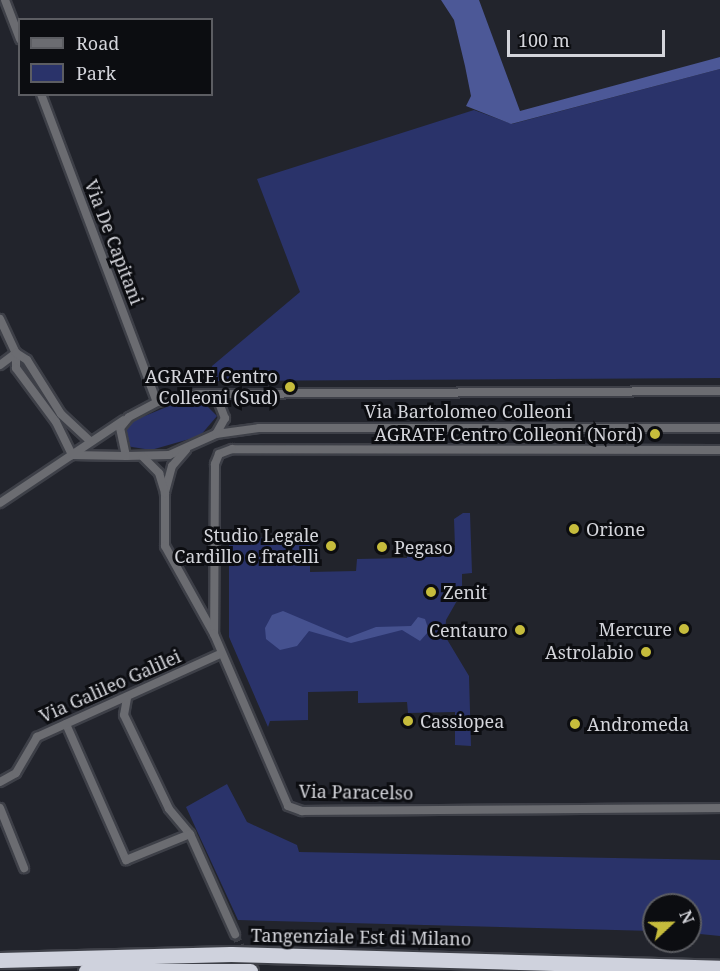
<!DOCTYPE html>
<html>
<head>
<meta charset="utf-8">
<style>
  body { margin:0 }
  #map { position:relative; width:720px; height:971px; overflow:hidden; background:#22242c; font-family:"Noto Serif",serif }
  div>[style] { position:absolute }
  .green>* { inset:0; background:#2a336a }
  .forest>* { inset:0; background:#4c5897 }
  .water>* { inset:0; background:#45518f }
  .street-tunnel>* { height:8px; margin-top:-4px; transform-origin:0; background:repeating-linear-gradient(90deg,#3d3f46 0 8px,transparent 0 12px) }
  .roads { filter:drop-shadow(2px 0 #3e4048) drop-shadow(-2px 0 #3e4048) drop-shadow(0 2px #3e4048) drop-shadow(0 -2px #3e4048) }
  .street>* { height:8px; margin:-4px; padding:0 4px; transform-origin:4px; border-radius:4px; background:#6b6c71 }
  .highway>* { height:15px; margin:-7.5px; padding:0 7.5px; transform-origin:7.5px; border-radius:7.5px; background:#cfd2dd }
  .dots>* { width:16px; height:16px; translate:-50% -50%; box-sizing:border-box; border:3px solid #0c0d11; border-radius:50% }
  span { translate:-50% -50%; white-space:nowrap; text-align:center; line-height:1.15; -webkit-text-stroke:6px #0c0d11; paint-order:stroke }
  .street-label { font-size:18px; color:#d4d5db }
  .poi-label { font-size:18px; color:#d4d5db }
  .right { translate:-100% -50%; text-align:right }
  .left { translate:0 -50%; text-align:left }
  .legend { position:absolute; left:18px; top:18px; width:195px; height:78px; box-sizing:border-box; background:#0c0d11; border:2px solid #5c5d62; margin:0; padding:8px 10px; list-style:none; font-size:18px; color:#d4d5db }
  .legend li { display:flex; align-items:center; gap:12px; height:30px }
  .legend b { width:30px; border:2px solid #5c5d62 }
  .north { position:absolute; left:642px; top:893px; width:60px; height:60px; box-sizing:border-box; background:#0c0d11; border:2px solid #5c5d62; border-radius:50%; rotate:68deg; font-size:16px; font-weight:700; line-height:24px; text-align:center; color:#d4d5db }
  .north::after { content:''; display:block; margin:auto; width:21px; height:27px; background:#c6bc3c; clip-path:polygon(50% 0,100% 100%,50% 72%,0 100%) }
  .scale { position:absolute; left:507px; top:30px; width:158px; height:27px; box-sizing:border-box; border:3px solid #d4d5db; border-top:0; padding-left:8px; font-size:18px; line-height:21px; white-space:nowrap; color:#d4d5db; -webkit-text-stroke:4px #0c0d11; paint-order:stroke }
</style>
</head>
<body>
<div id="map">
  <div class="green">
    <i style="clip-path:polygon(720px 69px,720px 378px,215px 381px,212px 366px,300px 292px,257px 179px,474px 110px,512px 124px)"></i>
    <i style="clip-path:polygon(203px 402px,217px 416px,200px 436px,151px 450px,126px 446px,124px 430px,130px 422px,169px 406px)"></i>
    <i style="clip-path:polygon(463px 513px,470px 513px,472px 573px,462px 574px,462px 592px,446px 620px,445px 636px,469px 676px,471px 746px,455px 745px,455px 712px,408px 713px,407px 702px,358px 703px,358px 691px,308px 692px,308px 720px,270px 721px,268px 727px,229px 637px,229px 538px,310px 537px,310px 572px,356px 571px,357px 559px,407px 558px,407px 548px,455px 547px,454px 519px)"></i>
    <i style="clip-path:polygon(227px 784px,247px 822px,297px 845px,299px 852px,720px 860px,720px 936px,690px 933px,690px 905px,654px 905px,654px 931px,238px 920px,186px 807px)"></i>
  </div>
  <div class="forest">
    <i style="clip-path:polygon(441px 0,479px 0,520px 111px,720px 57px,720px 69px,511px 124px,466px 106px,471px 96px,465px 66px,454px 20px)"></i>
  </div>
  <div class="water">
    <i style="clip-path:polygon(283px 611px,347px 638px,376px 627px,411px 626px,418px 617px,425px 619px,429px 631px,420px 641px,402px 630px,351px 643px,309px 631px,297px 646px,280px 650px,266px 639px,265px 628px,272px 615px)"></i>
  </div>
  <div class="street-tunnel">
    <i style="left:235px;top:934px;width:23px;rotate:67deg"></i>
  </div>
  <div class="roads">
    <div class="street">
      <i style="left:5px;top:0;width:42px;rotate:69deg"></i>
      <i style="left:41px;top:94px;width:329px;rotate:69.4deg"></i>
      <i style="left:0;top:319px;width:38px;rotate:65deg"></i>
      <i style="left:16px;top:353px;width:20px;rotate:143deg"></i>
      <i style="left:16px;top:353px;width:15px;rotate:90deg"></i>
      <i style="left:16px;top:368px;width:67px;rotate:53.5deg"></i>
      <i style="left:56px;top:422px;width:37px;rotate:64deg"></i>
      <i style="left:16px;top:353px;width:13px;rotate:32deg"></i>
      <i style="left:27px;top:360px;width:64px;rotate:57.8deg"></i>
      <i style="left:61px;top:414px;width:38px;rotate:43deg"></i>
      <i style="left:216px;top:395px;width:25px;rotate:69deg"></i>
      <i style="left:225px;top:418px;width:18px;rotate:119deg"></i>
      <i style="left:216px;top:434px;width:51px;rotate:155.9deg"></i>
      <i style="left:169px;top:455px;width:43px;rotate:178.7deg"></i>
      <i style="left:126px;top:456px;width:29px;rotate:-102deg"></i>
      <i style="left:120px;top:428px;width:14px;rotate:-51deg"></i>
      <i style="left:129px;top:417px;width:32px;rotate:-28deg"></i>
      <i style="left:157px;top:402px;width:42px;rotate:-11deg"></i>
      <i style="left:198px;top:394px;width:522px;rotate:-0.33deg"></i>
      <i style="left:216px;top:434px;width:43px;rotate:-7.9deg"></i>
      <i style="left:259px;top:428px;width:461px"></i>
      <i style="left:186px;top:450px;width:21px;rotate:131deg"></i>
      <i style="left:172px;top:466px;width:28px;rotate:105deg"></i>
      <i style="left:165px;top:493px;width:53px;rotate:90deg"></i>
      <i style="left:165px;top:546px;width:101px;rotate:60.9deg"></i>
      <i style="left:720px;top:450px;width:488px;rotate:-179.9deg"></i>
      <i style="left:232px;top:449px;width:14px;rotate:159deg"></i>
      <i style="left:219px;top:454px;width:11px;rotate:112deg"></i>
      <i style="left:215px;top:464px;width:170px;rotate:90.3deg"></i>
      <i style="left:214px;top:634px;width:187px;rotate:66.7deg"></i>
      <i style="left:288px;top:806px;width:15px;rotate:20deg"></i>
      <i style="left:302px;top:811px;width:418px;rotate:-0.4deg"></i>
      <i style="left:72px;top:455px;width:54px;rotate:1.1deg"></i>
      <i style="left:143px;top:457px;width:23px;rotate:45deg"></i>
      <i style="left:159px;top:473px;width:21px;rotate:73deg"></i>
      <i style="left:0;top:503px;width:149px;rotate:-33.8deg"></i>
      <i style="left:127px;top:698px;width:17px;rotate:100deg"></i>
      <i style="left:124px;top:715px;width:104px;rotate:64.4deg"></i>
      <i style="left:169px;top:809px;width:33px;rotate:50deg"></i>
      <i style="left:190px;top:834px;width:110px;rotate:65.8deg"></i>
      <i style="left:66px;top:724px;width:149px;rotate:66.2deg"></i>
      <i style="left:126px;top:860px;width:69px;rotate:-22.1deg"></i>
      <i style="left:0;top:782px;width:18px;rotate:-29deg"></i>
      <i style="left:16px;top:773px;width:42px;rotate:-59.7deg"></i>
      <i style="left:37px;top:737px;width:201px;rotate:-24.4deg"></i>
      <i style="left:0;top:808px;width:65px;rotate:68.2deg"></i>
    </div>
    <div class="highway">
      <i style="left:0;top:960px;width:231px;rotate:-1.5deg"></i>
      <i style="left:231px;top:954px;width:489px;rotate:1.6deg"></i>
      <i style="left:86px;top:971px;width:164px"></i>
    </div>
  </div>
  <div class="dots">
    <i style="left:290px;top:387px;background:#c6bc3c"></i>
    <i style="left:655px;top:434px;background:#c6bc3c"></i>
    <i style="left:574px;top:529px;background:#c6bc3c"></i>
    <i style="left:331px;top:546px;background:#c6bc3c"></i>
    <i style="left:382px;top:547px;background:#c6bc3c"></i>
    <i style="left:431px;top:592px;background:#c6bc3c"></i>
    <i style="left:684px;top:629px;background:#c6bc3c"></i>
    <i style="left:520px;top:630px;background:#c6bc3c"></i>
    <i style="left:646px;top:652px;background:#c6bc3c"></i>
    <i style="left:408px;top:721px;background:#c6bc3c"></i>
    <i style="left:575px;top:724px;background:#c6bc3c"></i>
  </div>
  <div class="street-label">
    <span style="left:114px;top:242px;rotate:69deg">Via De Capitani</span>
    <span style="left:468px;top:411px">Via Bartolomeo Colleoni</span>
    <span style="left:110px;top:686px;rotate:-24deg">Via Galileo Galilei</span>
    <span style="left:356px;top:792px;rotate:1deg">Via Paracelso</span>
    <span style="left:361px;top:937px;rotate:1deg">Tangenziale Est di Milano</span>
  </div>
  <div class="poi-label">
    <span class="right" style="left:278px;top:387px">AGRATE Centro<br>Colleoni (Sud)</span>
    <span class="right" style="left:643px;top:434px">AGRATE Centro Colleoni (Nord)</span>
    <span class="left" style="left:586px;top:529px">Orione</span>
    <span class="right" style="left:319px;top:546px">Studio Legale<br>Cardillo e fratelli</span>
    <span class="left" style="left:394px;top:547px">Pegaso</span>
    <span class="left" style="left:443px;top:592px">Zenit</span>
    <span class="right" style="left:672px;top:629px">Mercure</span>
    <span class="right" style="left:508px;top:630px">Centauro</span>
    <span class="right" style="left:634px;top:652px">Astrolabio</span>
    <span class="left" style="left:420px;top:721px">Cassiopea</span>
    <span class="left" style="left:587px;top:724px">Andromeda</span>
  </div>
  <ul class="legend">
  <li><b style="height:8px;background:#6b6c71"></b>Road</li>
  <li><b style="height:16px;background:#2a336a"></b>Park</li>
  </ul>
  <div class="north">N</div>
  <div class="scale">100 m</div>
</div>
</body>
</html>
